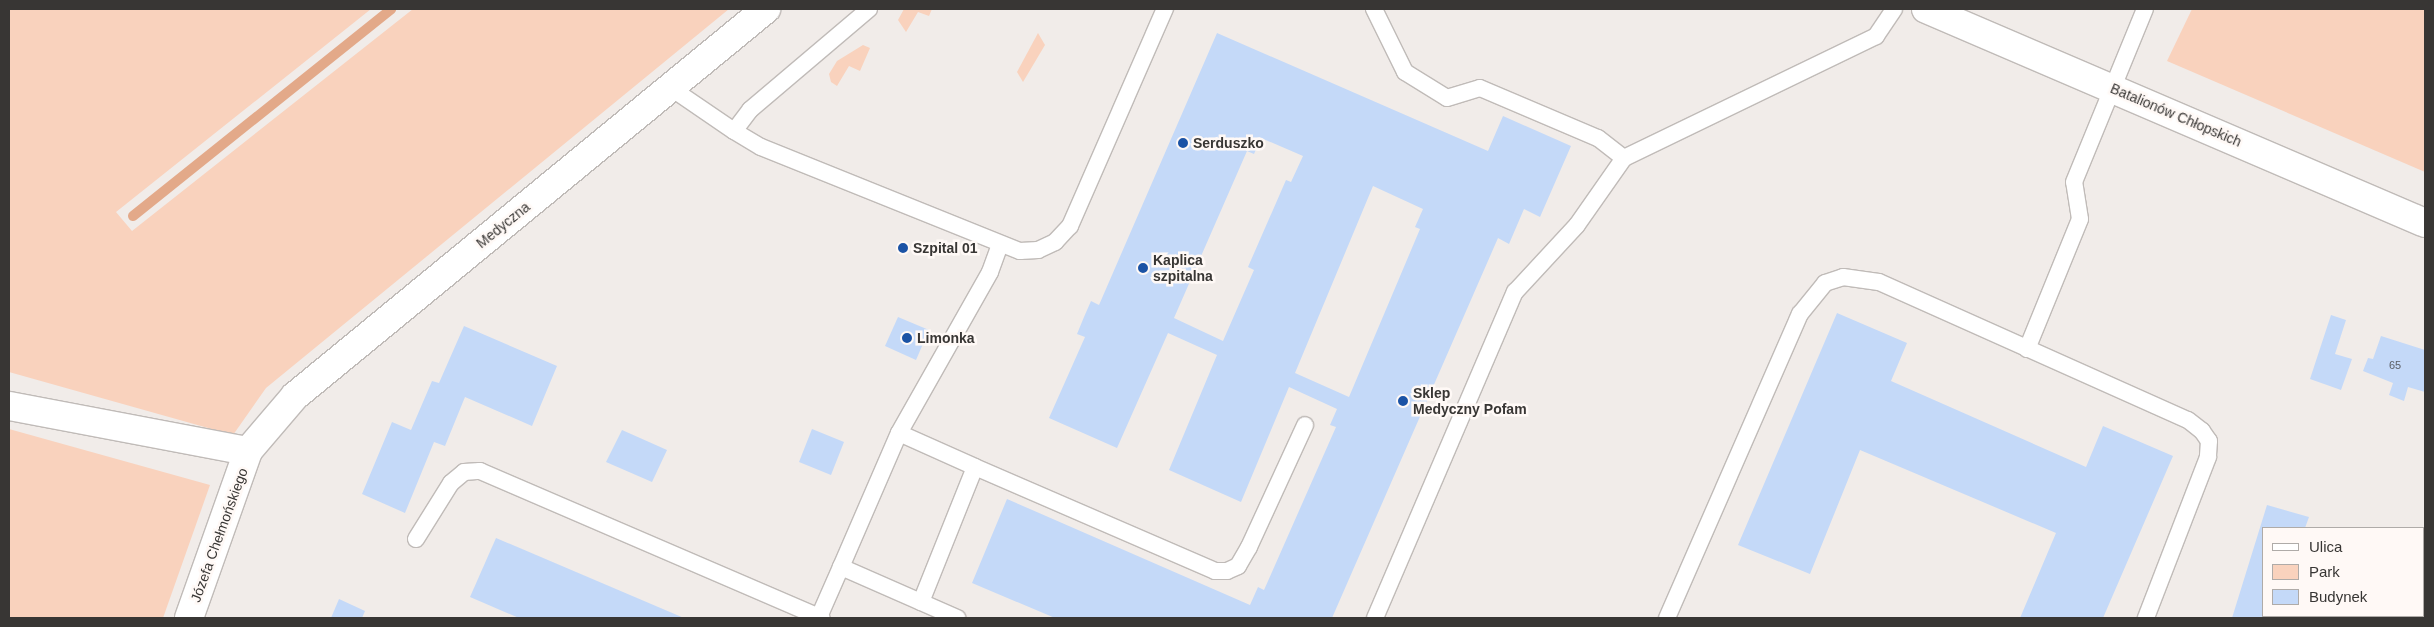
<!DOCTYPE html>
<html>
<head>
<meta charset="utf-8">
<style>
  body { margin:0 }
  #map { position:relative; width:2434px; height:627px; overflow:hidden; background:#f1ece9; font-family:Arial,sans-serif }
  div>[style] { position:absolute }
  .green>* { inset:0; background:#f9d2bd }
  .stream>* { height:10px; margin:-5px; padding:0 5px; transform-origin:5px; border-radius:5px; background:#e3a989 }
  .building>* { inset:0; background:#c4d9f8 }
  .roads { filter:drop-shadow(1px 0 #c0bbb8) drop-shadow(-1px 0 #c0bbb8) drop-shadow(0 1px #c0bbb8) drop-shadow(0 -1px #c0bbb8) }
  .lane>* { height:16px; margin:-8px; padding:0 8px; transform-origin:8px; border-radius:8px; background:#fff }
  .street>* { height:28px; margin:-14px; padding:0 14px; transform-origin:14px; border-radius:14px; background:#fff }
  .secondary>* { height:28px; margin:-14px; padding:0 14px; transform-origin:14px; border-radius:14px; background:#fff }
  .dots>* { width:14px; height:14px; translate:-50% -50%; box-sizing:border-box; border:2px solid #fff9f6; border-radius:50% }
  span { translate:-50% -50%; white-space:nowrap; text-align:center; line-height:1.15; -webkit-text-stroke:5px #fff9f6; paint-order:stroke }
  .number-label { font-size:11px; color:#5b5f65 }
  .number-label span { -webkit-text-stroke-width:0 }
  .street-label { font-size:14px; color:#383634 }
  .poi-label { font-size:14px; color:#383634; font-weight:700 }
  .left { translate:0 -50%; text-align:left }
  .frame { position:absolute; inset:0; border:10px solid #383634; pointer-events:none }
  .legend { position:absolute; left:2262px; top:527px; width:162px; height:90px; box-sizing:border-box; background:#fff9f6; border:1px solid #afaba8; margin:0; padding:6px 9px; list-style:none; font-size:15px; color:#383634 }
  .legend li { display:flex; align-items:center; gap:10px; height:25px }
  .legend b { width:25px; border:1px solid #afaba8 }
</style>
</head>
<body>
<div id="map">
  <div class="green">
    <i style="clip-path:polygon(9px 9px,371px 9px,116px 212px,132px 231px,413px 9px,729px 9px,266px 388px,233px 435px,9px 372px)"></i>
    <i style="clip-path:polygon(904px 9px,932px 9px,929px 16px,918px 12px,906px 32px,898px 20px)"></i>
    <i style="clip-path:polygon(2192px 9px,2425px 9px,2425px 172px,2167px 61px)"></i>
    <i style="clip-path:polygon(1038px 33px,1045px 45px,1023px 82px,1017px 72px)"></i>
    <i style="clip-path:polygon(863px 45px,870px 48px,860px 71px,849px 66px,837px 86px,831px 82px,829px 74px,837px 61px)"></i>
    <i style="clip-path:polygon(9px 429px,210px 485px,163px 618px,9px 618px)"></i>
  </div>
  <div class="stream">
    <i style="left:133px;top:216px;width:331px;rotate:-38.7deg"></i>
  </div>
  <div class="building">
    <i style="clip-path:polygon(evenodd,1217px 33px,1488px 151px,1503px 116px,1571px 146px,1540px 217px,1524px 209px,1509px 244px,1498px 238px,1332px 618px,1055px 618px,972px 583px,1007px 499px,1250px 605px,1258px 587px,1264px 590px,1336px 427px,1330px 425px,1337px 409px,1289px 387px,1241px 502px,1169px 470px,1217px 355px,1168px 333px,1117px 448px,1049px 418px,1085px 337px,1077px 334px,1084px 317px,1091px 301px,1099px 305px,1217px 33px,1261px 138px,1303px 156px,1291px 182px,1286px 180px,1248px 267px,1254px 270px,1223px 341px,1174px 318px,1247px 151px,1254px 154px,1261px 138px,1217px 33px,1373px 186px,1423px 209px,1415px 227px,1420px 229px,1349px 397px,1295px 373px,1373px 186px)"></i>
    <i style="clip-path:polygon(1837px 313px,1907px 343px,1891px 381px,2086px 467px,2103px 426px,2173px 456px,2103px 618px,2020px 618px,2056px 533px,1860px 450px,1810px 574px,1738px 545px)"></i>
    <i style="clip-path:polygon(2331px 315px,2346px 320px,2335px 354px,2352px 359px,2341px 390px,2310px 379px)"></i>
    <i style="clip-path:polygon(898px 317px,929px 330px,916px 360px,885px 346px)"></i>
    <i style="clip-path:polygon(464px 326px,557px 366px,532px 426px,465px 397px,445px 446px,434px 442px,405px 513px,362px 494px,392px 422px,411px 430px,432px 381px,439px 383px)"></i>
    <i style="clip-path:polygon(2381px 336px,2425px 350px,2425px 392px,2408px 387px,2404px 401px,2389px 395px,2393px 383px,2363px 371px,2368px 358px,2373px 359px)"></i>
    <i style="clip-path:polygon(812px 429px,844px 442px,831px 475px,799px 462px)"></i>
    <i style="clip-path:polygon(622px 430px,667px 450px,652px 482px,606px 462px)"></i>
    <i style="clip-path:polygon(2267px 505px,2309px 517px,2305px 528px,2263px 528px,2263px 616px,2270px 618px,2232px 618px)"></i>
    <i style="clip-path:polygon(496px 538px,684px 618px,519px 618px,470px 597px)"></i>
    <i style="clip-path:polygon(2423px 553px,2425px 554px,2423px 593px)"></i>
    <i style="clip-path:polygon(339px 599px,365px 611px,362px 618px,331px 618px)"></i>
    <i style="clip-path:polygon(2282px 616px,2334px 616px,2281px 618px)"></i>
  </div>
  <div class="roads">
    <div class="lane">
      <i style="left:869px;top:9px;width:156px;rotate:139.7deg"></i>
      <i style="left:750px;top:110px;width:26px;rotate:127deg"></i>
      <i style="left:734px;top:131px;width:31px;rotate:31deg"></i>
      <i style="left:761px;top:147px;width:279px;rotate:21.9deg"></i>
      <i style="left:1020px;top:251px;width:18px;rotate:-3deg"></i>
      <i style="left:1038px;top:250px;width:19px;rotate:-25deg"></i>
      <i style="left:1055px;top:242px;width:22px;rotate:-47deg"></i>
      <i style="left:1070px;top:226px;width:237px;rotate:-66.4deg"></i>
      <i style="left:1374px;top:9px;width:70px;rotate:63.8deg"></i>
      <i style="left:1405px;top:72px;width:49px;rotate:31.8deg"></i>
      <i style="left:1447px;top:98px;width:34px;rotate:-17deg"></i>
      <i style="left:1480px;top:88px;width:128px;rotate:23deg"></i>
      <i style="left:1598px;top:138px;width:33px;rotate:38deg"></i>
      <i style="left:1624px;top:158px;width:280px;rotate:-25.8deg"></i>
      <i style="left:1876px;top:36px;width:32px;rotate:-56deg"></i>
      <i style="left:671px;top:88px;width:76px;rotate:34.3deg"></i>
      <i style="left:2027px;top:349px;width:140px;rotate:-67.8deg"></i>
      <i style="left:2080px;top:219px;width:37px;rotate:-99deg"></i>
      <i style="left:2074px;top:182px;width:187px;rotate:-67.7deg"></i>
      <i style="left:899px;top:433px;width:185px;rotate:-60.5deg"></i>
      <i style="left:990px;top:272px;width:29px;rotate:-70deg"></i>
      <i style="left:416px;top:539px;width:66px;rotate:-58deg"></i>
      <i style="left:451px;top:483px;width:17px;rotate:-40deg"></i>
      <i style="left:464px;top:472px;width:16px;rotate:-4deg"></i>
      <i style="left:480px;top:471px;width:372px;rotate:23.3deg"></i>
      <i style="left:841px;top:567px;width:146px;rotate:-66.6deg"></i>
      <i style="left:899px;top:433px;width:83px;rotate:24.1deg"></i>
      <i style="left:921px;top:602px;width:145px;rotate:-68.2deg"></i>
      <i style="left:975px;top:467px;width:262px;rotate:23.4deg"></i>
      <i style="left:1215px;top:571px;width:12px"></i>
      <i style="left:1227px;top:571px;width:12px;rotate:-24deg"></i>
      <i style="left:1238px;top:566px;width:22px;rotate:-60deg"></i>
      <i style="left:1249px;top:547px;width:134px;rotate:-65.3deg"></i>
      <i style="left:819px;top:617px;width:55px;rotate:-66.3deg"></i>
      <i style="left:841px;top:567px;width:127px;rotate:23.7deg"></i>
      <i style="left:1375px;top:618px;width:355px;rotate:-66.8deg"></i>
      <i style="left:1515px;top:292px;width:91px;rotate:-47.2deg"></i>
      <i style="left:1577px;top:225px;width:82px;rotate:-55deg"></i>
      <i style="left:1667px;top:618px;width:332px;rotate:-66.4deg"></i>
      <i style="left:1800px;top:314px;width:40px;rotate:-51deg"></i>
      <i style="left:1825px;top:283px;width:19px;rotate:-18deg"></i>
      <i style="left:1843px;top:277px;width:36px;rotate:8deg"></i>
      <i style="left:1879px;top:282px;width:338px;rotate:24.1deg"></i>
      <i style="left:2188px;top:420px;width:18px;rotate:38deg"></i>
      <i style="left:2202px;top:431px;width:12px;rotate:55deg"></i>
      <i style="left:2209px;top:441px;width:16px;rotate:94deg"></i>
      <i style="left:2208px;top:457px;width:173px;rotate:111.1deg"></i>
    </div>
    <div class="street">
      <i style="left:9px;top:406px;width:243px;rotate:10.7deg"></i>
      <i style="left:189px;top:618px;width:177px;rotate:-70.5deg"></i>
      <i style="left:248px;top:451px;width:72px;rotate:-49.5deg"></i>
      <i style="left:295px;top:396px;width:610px;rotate:-39.41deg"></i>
    </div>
    <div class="secondary">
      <i style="left:1926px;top:9px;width:543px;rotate:23.21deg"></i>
    </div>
  </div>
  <div class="dots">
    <i style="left:1183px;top:143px;background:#1b53a5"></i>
    <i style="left:903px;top:248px;background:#1b53a5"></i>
    <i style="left:1143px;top:268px;background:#1b53a5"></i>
    <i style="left:907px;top:338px;background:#1b53a5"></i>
    <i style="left:1403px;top:401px;background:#1b53a5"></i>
  </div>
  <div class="number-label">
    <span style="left:2395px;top:365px">65</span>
  </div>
  <div class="street-label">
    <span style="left:2176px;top:115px;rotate:23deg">Batalionów Chłopskich</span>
    <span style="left:503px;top:225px;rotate:-39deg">Medyczna</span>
    <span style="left:219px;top:535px;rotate:-70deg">Józefa Chełmońskiego</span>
  </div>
  <div class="poi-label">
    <span class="left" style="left:1193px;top:143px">Serduszko</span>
    <span class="left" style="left:913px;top:248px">Szpital 01</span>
    <span class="left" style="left:1153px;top:268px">Kaplica<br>szpitalna</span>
    <span class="left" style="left:917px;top:338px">Limonka</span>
    <span class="left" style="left:1413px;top:401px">Sklep<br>Medyczny Pofam</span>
  </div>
  <div class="frame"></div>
  <ul class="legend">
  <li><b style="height:6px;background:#fff"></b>Ulica</li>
  <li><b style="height:14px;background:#f9d2bd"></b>Park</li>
  <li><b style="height:14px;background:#c4d9f8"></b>Budynek</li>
  </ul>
</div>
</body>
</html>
